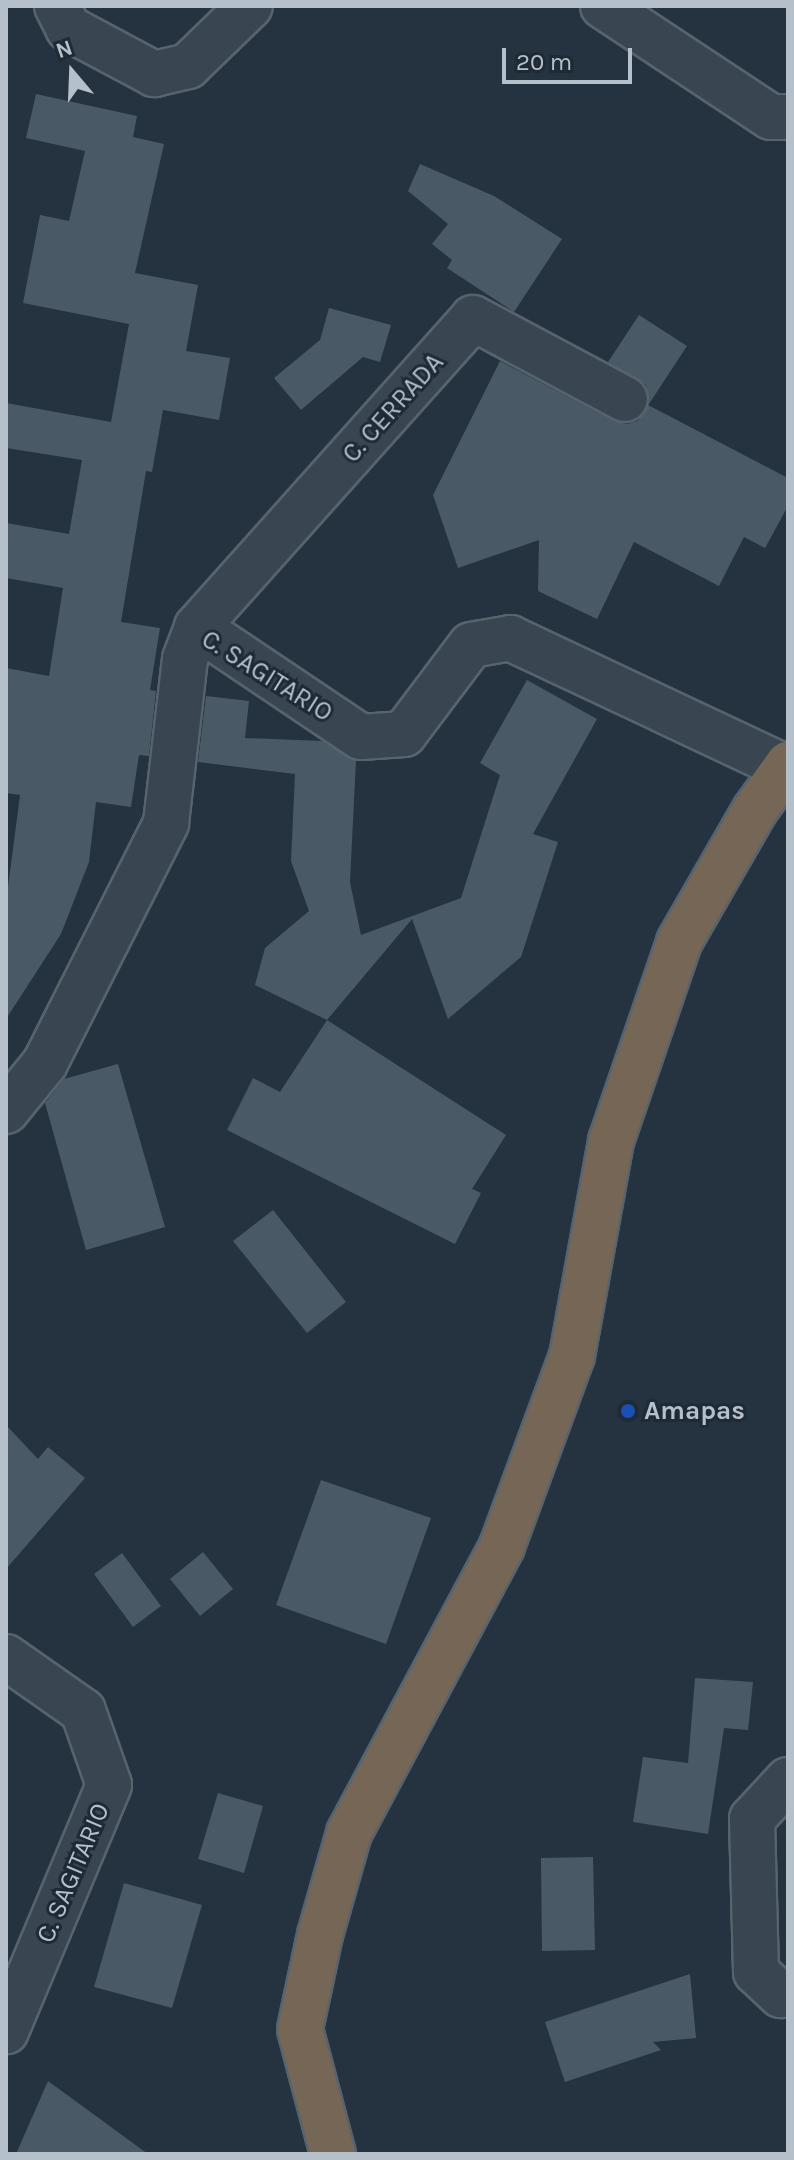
<!DOCTYPE html>
<html>
<head>
<meta charset="utf-8">
<style>
  body { margin:0 }
  #map { position:relative; width:794px; height:2160px; overflow:hidden; background:#253340; font-family:Karla,sans-serif }
  div>[style] { position:absolute }
  .building>* { inset:0; background:#495966 }
  .roads { filter:drop-shadow(2px 0 #57636d) drop-shadow(-2px 0 #57636d) drop-shadow(0 2px #57636d) drop-shadow(0 -2px #57636d) }
  .street>* { height:44px; margin:-22px; padding:0 22px; transform-origin:22px; border-radius:22px; background:#394550 }
  .highway>* { height:44px; margin:-22px; padding:0 22px; transform-origin:22px; border-radius:22px; background:#766656 }
  .dots>* { width:22px; height:22px; translate:-50% -50%; box-sizing:border-box; border:4px solid #1e2a35; border-radius:50% }
  span { translate:-50% -50%; white-space:nowrap; text-align:center; line-height:1.15; -webkit-text-stroke:6px #1e2a35; paint-order:stroke }
  .street-label { font-size:26px; color:#b6c0ca }
  .poi-label { font-size:26px; color:#b6c0ca; font-weight:700 }
  .left { translate:0 -50%; text-align:left }
  .frame { position:absolute; inset:0; border:8px solid #b6c0ca; pointer-events:none }
  .north { position:absolute; left:32px; top:32px; width:80px; height:80px; -webkit-text-stroke:6px #1e2a35; paint-order:stroke; rotate:341deg; font-size:22px; font-weight:700; line-height:32px; text-align:center; color:#b6c0ca }
  .north::after { content:''; display:block; margin:auto; width:28px; height:36px; background:#b6c0ca; clip-path:polygon(50% 0,100% 100%,50% 72%,0 100%) }
  .scale { position:absolute; left:502px; top:48px; width:130px; height:36px; box-sizing:border-box; border:4px solid #b6c0ca; border-top:0; padding-left:10px; font-size:24px; line-height:28px; white-space:nowrap; color:#b6c0ca; -webkit-text-stroke:6px #1e2a35; paint-order:stroke }
</style>
</head>
<body>
<div id="map">
  <div class="building">
    <i style="clip-path:polygon(36px 94px,137px 116px,133px 137px,164px 144px,135px 273px,198px 285px,186px 351px,230px 358px,219px 420px,163px 410px,152px 472px,146px 471px,121px 622px,160px 628px,150px 690px,156px 691px,149px 756px,139px 755px,131px 807px,96px 802px,89px 862px,61px 934px,6px 1019px,6px 902px,20px 795px,6px 793px,6px 668px,49px 676px,63px 588px,6px 578px,6px 523px,69px 534px,82px 460px,6px 448px,6px 403px,111px 422px,129px 324px,23px 303px,40px 215px,69px 221px,85px 151px,26px 138px)"></i>
    <i style="clip-path:polygon(420px 164px,494px 196px,562px 239px,514px 312px,447px 268px,452px 260px,432px 244px,448px 224px,408px 191px)"></i>
    <i style="clip-path:polygon(329px 308px,391px 325px,380px 362px,363px 357px,301px 410px,274px 378px,320px 340px)"></i>
    <i style="clip-path:polygon(639px 315px,687px 346px,649px 404px,646px 385px,608px 362px)"></i>
    <i style="clip-path:polygon(500px 361px,614px 421px,627px 424px,638px 421px,648px 405px,788px 478px,788px 506px,765px 548px,744px 537px,719px 586px,634px 542px,597px 619px,538px 591px,539px 540px,458px 568px,433px 495px)"></i>
    <i style="clip-path:polygon(527px 680px,597px 719px,533px 834px,558px 842px,521px 957px,448px 1019px,412px 919px,327px 1020px,255px 985px,265px 948px,309px 911px,291px 861px,295px 774px,198px 762px,206px 696px,249px 701px,245px 738px,322px 741px,356px 760px,350px 882px,361px 935px,461px 898px,500px 775px,480px 763px)"></i>
    <i style="clip-path:polygon(327px 1020px,506px 1135px,472px 1189px,481px 1193px,455px 1244px,227px 1130px,253px 1078px,280px 1092px)"></i>
    <i style="clip-path:polygon(118px 1064px,165px 1227px,86px 1250px,45px 1103px,64px 1079px)"></i>
    <i style="clip-path:polygon(273px 1210px,346px 1302px,307px 1333px,233px 1241px)"></i>
    <i style="clip-path:polygon(6px 1425px,38px 1459px,48px 1447px,85px 1478px,6px 1569px)"></i>
    <i style="clip-path:polygon(321px 1480px,431px 1518px,386px 1644px,276px 1605px)"></i>
    <i style="clip-path:polygon(203px 1552px,233px 1589px,200px 1616px,170px 1579px)"></i>
    <i style="clip-path:polygon(122px 1553px,161px 1606px,133px 1627px,94px 1574px)"></i>
    <i style="clip-path:polygon(695px 1678px,753px 1682px,748px 1730px,724px 1728px,708px 1834px,633px 1822px,643px 1757px,688px 1763px)"></i>
    <i style="clip-path:polygon(218px 1793px,263px 1806px,244px 1873px,198px 1859px)"></i>
    <i style="clip-path:polygon(593px 1857px,595px 1950px,542px 1951px,541px 1858px)"></i>
    <i style="clip-path:polygon(124px 1883px,202px 1905px,172px 2008px,94px 1987px)"></i>
    <i style="clip-path:polygon(690px 1974px,696px 2038px,653px 2042px,661px 2050px,565px 2082px,545px 2022px)"></i>
    <i style="clip-path:polygon(48px 2081px,148px 2154px,16px 2154px)"></i>
  </div>
  <div class="roads">
    <div class="street">
      <i style="left:57px;top:6px;width:25px;rotate:63deg"></i>
      <i style="left:68px;top:28px;width:98px;rotate:28.1deg"></i>
      <i style="left:154px;top:74px;width:35px;rotate:-13deg"></i>
      <i style="left:188px;top:66px;width:86px;rotate:-44.1deg"></i>
      <i style="left:603px;top:6px;width:201px;rotate:33.5deg"></i>
      <i style="left:771px;top:117px;width:17px"></i>
      <i style="left:197px;top:627px;width:414px;rotate:-48.2deg"></i>
      <i style="left:473px;top:318px;width:172px;rotate:28.1deg"></i>
      <i style="left:6px;top:1111px;width:62px;rotate:-50.9deg"></i>
      <i style="left:45px;top:1063px;width:269px;rotate:-63.2deg"></i>
      <i style="left:166px;top:823px;width:165px;rotate:-83.4deg"></i>
      <i style="left:185px;top:659px;width:34px;rotate:-69deg"></i>
      <i style="left:197px;top:627px;width:197px;rotate:33.9deg"></i>
      <i style="left:361px;top:737px;width:43px;rotate:-4deg"></i>
      <i style="left:404px;top:734px;width:111px;rotate:-53deg"></i>
      <i style="left:471px;top:645px;width:40px;rotate:-10deg"></i>
      <i style="left:510px;top:638px;width:303px;rotate:25.2deg"></i>
      <i style="left:6px;top:1657px;width:94px;rotate:35deg"></i>
      <i style="left:83px;top:1711px;width:78px;rotate:70.6deg"></i>
      <i style="left:109px;top:1785px;width:267px;rotate:112.7deg"></i>
      <i style="left:788px;top:1780px;width:53px;rotate:132.7deg"></i>
      <i style="left:752px;top:1819px;width:153px;rotate:88.5deg"></i>
      <i style="left:756px;top:1972px;width:34px;rotate:43deg"></i>
      <i style="left:781px;top:1995px;width:7px"></i>
    </div>
    <div class="highway">
      <i style="left:333px;top:2154px;width:129px;rotate:-104.8deg"></i>
      <i style="left:300px;top:2029px;width:96px;rotate:-78deg"></i>
      <i style="left:320px;top:1935px;width:106px;rotate:-74.1deg"></i>
      <i style="left:349px;top:1833px;width:325px;rotate:-61.9deg"></i>
      <i style="left:502px;top:1546px;width:202px;rotate:-69.8deg"></i>
      <i style="left:572px;top:1356px;width:219px;rotate:-79.7deg"></i>
      <i style="left:611px;top:1141px;width:210px;rotate:-71.1deg"></i>
      <i style="left:679px;top:942px;width:152px;rotate:-60.1deg"></i>
      <i style="left:755px;top:810px;width:57px;rotate:-54.3deg"></i>
    </div>
  </div>
  <div class="dots">
    <i style="left:628px;top:1411px;background:#1a4fb4"></i>
  </div>
  <div class="street-label">
    <span style="left:393px;top:408px;rotate:-48deg">C. CERRADA</span>
    <span style="left:267px;top:676px;rotate:32deg">C. SAGITARIO</span>
    <span style="left:73px;top:1873px;rotate:-67deg">C. SAGITARIO</span>
  </div>
  <div class="poi-label">
    <span class="left" style="left:644px;top:1411px">Amapas</span>
  </div>
  <div class="frame"></div>
  <div class="north">N</div>
  <div class="scale">20 m</div>
</div>
</body>
</html>
